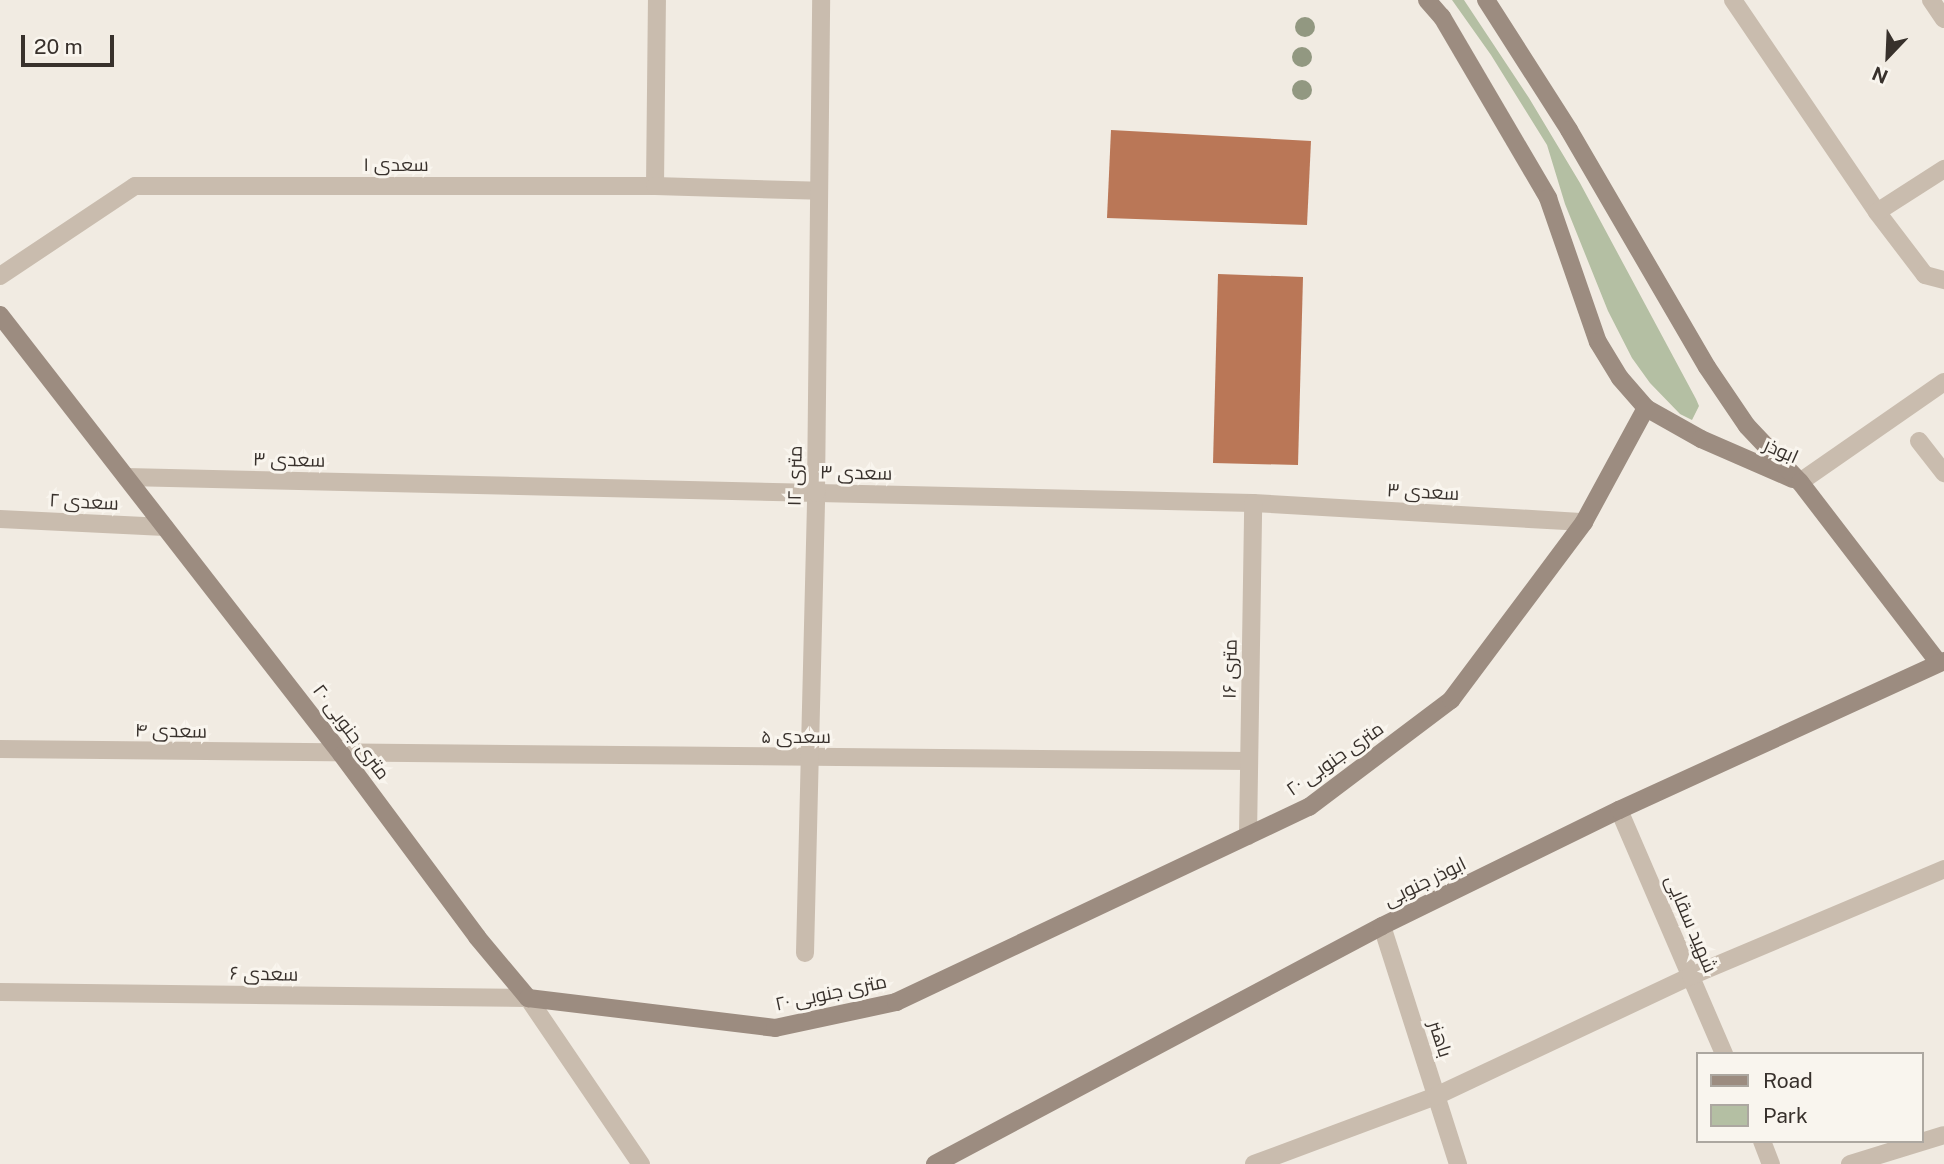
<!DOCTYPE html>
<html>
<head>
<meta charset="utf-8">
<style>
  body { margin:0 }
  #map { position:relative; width:1944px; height:1164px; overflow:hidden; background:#f1ebe2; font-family:"Public Sans",Cairo,sans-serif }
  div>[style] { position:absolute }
  .green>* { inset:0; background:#b4bfa3 }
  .building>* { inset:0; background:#ba7757 }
  .lane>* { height:18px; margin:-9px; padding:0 9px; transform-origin:9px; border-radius:9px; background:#c9bcae }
  .street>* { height:18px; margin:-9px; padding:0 9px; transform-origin:9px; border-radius:9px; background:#c9bcae }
  .secondary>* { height:18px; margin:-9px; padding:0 9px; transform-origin:9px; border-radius:9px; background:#9c8c80 }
  .trees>* { width:20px; height:20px; margin:-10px; border-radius:50%; background:#929881 }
  span { translate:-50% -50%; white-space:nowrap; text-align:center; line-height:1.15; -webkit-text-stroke:6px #f9f5ee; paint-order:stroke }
  .street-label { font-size:19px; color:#38312c }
  .legend { position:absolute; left:1696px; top:1052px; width:228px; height:91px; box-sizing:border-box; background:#f9f5ee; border:2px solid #aca7a0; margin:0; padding:9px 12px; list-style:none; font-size:21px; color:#38312c }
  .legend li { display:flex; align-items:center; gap:14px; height:35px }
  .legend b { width:35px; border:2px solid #aca7a0 }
  .north { position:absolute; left:1853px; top:21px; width:70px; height:70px; -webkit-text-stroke:5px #f9f5ee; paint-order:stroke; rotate:203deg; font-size:19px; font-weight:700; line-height:28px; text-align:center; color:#38312c }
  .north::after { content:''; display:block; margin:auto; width:24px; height:32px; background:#38312c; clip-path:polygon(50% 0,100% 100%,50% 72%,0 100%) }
  .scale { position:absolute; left:21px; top:35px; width:93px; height:32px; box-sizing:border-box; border:4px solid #38312c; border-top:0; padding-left:9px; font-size:21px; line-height:24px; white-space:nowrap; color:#38312c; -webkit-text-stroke:5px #f9f5ee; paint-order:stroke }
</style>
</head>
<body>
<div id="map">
  <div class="green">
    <i style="clip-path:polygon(1452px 0,1464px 0,1529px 98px,1580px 183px,1696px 399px,1699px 406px,1692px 420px,1680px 414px,1650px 383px,1632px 358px,1608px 311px,1565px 204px,1547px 145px,1491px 55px)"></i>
  </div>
  <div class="building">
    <i style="clip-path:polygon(1111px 130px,1311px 141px,1307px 225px,1107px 218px)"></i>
    <i style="clip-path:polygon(1218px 274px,1303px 277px,1298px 465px,1213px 463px)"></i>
  </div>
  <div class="lane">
    <i style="left:1919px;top:441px;width:41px;rotate:52deg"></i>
  </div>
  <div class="street">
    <i style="left:1733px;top:0;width:256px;rotate:55.8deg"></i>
    <i style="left:1877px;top:212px;width:79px;rotate:52.7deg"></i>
    <i style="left:1925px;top:275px;width:20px;rotate:15deg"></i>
    <i style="left:1931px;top:0;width:23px;rotate:56deg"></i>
    <i style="left:655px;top:186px;width:185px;rotate:-89.4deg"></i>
    <i style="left:1877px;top:212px;width:80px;rotate:-32.7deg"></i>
    <i style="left:0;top:276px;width:162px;rotate:-33.7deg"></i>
    <i style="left:135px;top:186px;width:520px"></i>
    <i style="left:655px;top:186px;width:164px;rotate:1.7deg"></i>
    <i style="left:126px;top:477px;width:1127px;rotate:1.32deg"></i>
    <i style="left:1253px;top:503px;width:332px;rotate:3.3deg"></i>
    <i style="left:1800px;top:482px;width:175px;rotate:-34.8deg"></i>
    <i style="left:0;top:519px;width:165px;rotate:2.8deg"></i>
    <i style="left:0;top:749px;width:1249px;rotate:0.55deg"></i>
    <i style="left:1619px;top:810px;width:266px;rotate:66.7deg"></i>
    <i style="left:1248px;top:836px;width:333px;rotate:-89.1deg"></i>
    <i style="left:1382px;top:926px;width:250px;rotate:72.3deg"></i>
    <i style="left:805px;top:953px;width:460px;rotate:-88.6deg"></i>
    <i style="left:816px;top:493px;width:493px;rotate:-89.4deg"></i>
    <i style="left:0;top:992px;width:528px;rotate:0.65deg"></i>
    <i style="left:528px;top:998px;width:201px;rotate:55.8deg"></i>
    <i style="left:1762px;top:1141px;width:25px;rotate:69deg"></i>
    <i style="left:1254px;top:1164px;width:194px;rotate:-20.5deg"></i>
    <i style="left:1436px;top:1096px;width:282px;rotate:-25.2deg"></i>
    <i style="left:1691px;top:976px;width:275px;rotate:-22.9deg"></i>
    <i style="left:1850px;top:1164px;width:98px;rotate:-17.1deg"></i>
  </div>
  <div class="secondary">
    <i style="left:1427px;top:0;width:23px;rotate:49deg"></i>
    <i style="left:1442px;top:17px;width:210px;rotate:59.6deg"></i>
    <i style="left:1548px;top:198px;width:152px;rotate:70.9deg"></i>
    <i style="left:1598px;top:342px;width:42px;rotate:58.6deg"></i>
    <i style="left:1620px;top:378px;width:40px;rotate:49deg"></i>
    <i style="left:1646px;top:408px;width:63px;rotate:29.4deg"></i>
    <i style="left:1701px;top:439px;width:100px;rotate:23.5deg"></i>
    <i style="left:1486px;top:0;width:154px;rotate:57.4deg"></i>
    <i style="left:1569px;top:130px;width:274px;rotate:59.8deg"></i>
    <i style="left:1707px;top:367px;width:71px;rotate:55.9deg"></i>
    <i style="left:1747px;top:426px;width:77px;rotate:46.6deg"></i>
    <i style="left:1800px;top:482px;width:228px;rotate:52.5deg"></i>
    <i style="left:0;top:315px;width:557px;rotate:52.14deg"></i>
    <i style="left:342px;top:755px;width:227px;rotate:53.4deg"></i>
    <i style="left:477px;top:937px;width:80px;rotate:50.1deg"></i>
    <i style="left:528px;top:998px;width:249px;rotate:6.9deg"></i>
    <i style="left:775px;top:1028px;width:124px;rotate:-12.1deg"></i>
    <i style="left:896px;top:1002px;width:457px;rotate:-25.3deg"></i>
    <i style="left:1309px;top:807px;width:178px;rotate:-37deg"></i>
    <i style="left:1451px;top:700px;width:222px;rotate:-53.2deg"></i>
    <i style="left:1584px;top:522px;width:130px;rotate:-61.5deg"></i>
    <i style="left:935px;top:1164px;width:506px;rotate:-28.03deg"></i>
    <i style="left:1382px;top:926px;width:264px;rotate:-26.1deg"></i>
    <i style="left:1619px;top:810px;width:358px;rotate:-24.6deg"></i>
  </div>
  <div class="trees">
    <i style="left:1305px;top:27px"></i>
    <i style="left:1302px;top:57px"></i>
    <i style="left:1302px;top:90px"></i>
  </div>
  <div class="street-label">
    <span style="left:396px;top:165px">سعدی ۱</span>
    <span style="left:1781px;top:451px;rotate:24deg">ابوذر</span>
    <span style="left:289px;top:460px;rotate:1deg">سعدی ۳</span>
    <span style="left:856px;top:473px;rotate:1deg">سعدی ۳</span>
    <span style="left:795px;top:476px;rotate:-89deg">۱۲ متری</span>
    <span style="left:1423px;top:492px;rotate:3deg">سعدی ۳</span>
    <span style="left:84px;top:502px;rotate:3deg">سعدی ۲</span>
    <span style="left:1230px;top:669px;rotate:-89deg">۱۶ متری</span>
    <span style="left:171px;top:731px;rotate:1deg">سعدی ۴</span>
    <span style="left:351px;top:732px;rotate:53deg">۲۰ متری جنوبی</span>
    <span style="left:796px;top:737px">سعدی ۵</span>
    <span style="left:1335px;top:759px;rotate:-35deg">۲۰ متری جنوبی</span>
    <span style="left:1425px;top:882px;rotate:-26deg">ابوذر جنوبی</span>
    <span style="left:1691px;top:924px;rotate:67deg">شهید سقایی</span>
    <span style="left:264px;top:974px;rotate:1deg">سعدی ۶</span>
    <span style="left:831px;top:993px;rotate:-12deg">۲۰ متری جنوبی</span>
    <span style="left:1440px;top:1039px;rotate:72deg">باهنر</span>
  </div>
  <ul class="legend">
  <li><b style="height:9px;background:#9c8c80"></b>Road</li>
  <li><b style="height:19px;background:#b4bfa3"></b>Park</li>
  </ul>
  <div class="north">N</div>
  <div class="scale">20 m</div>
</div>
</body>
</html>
